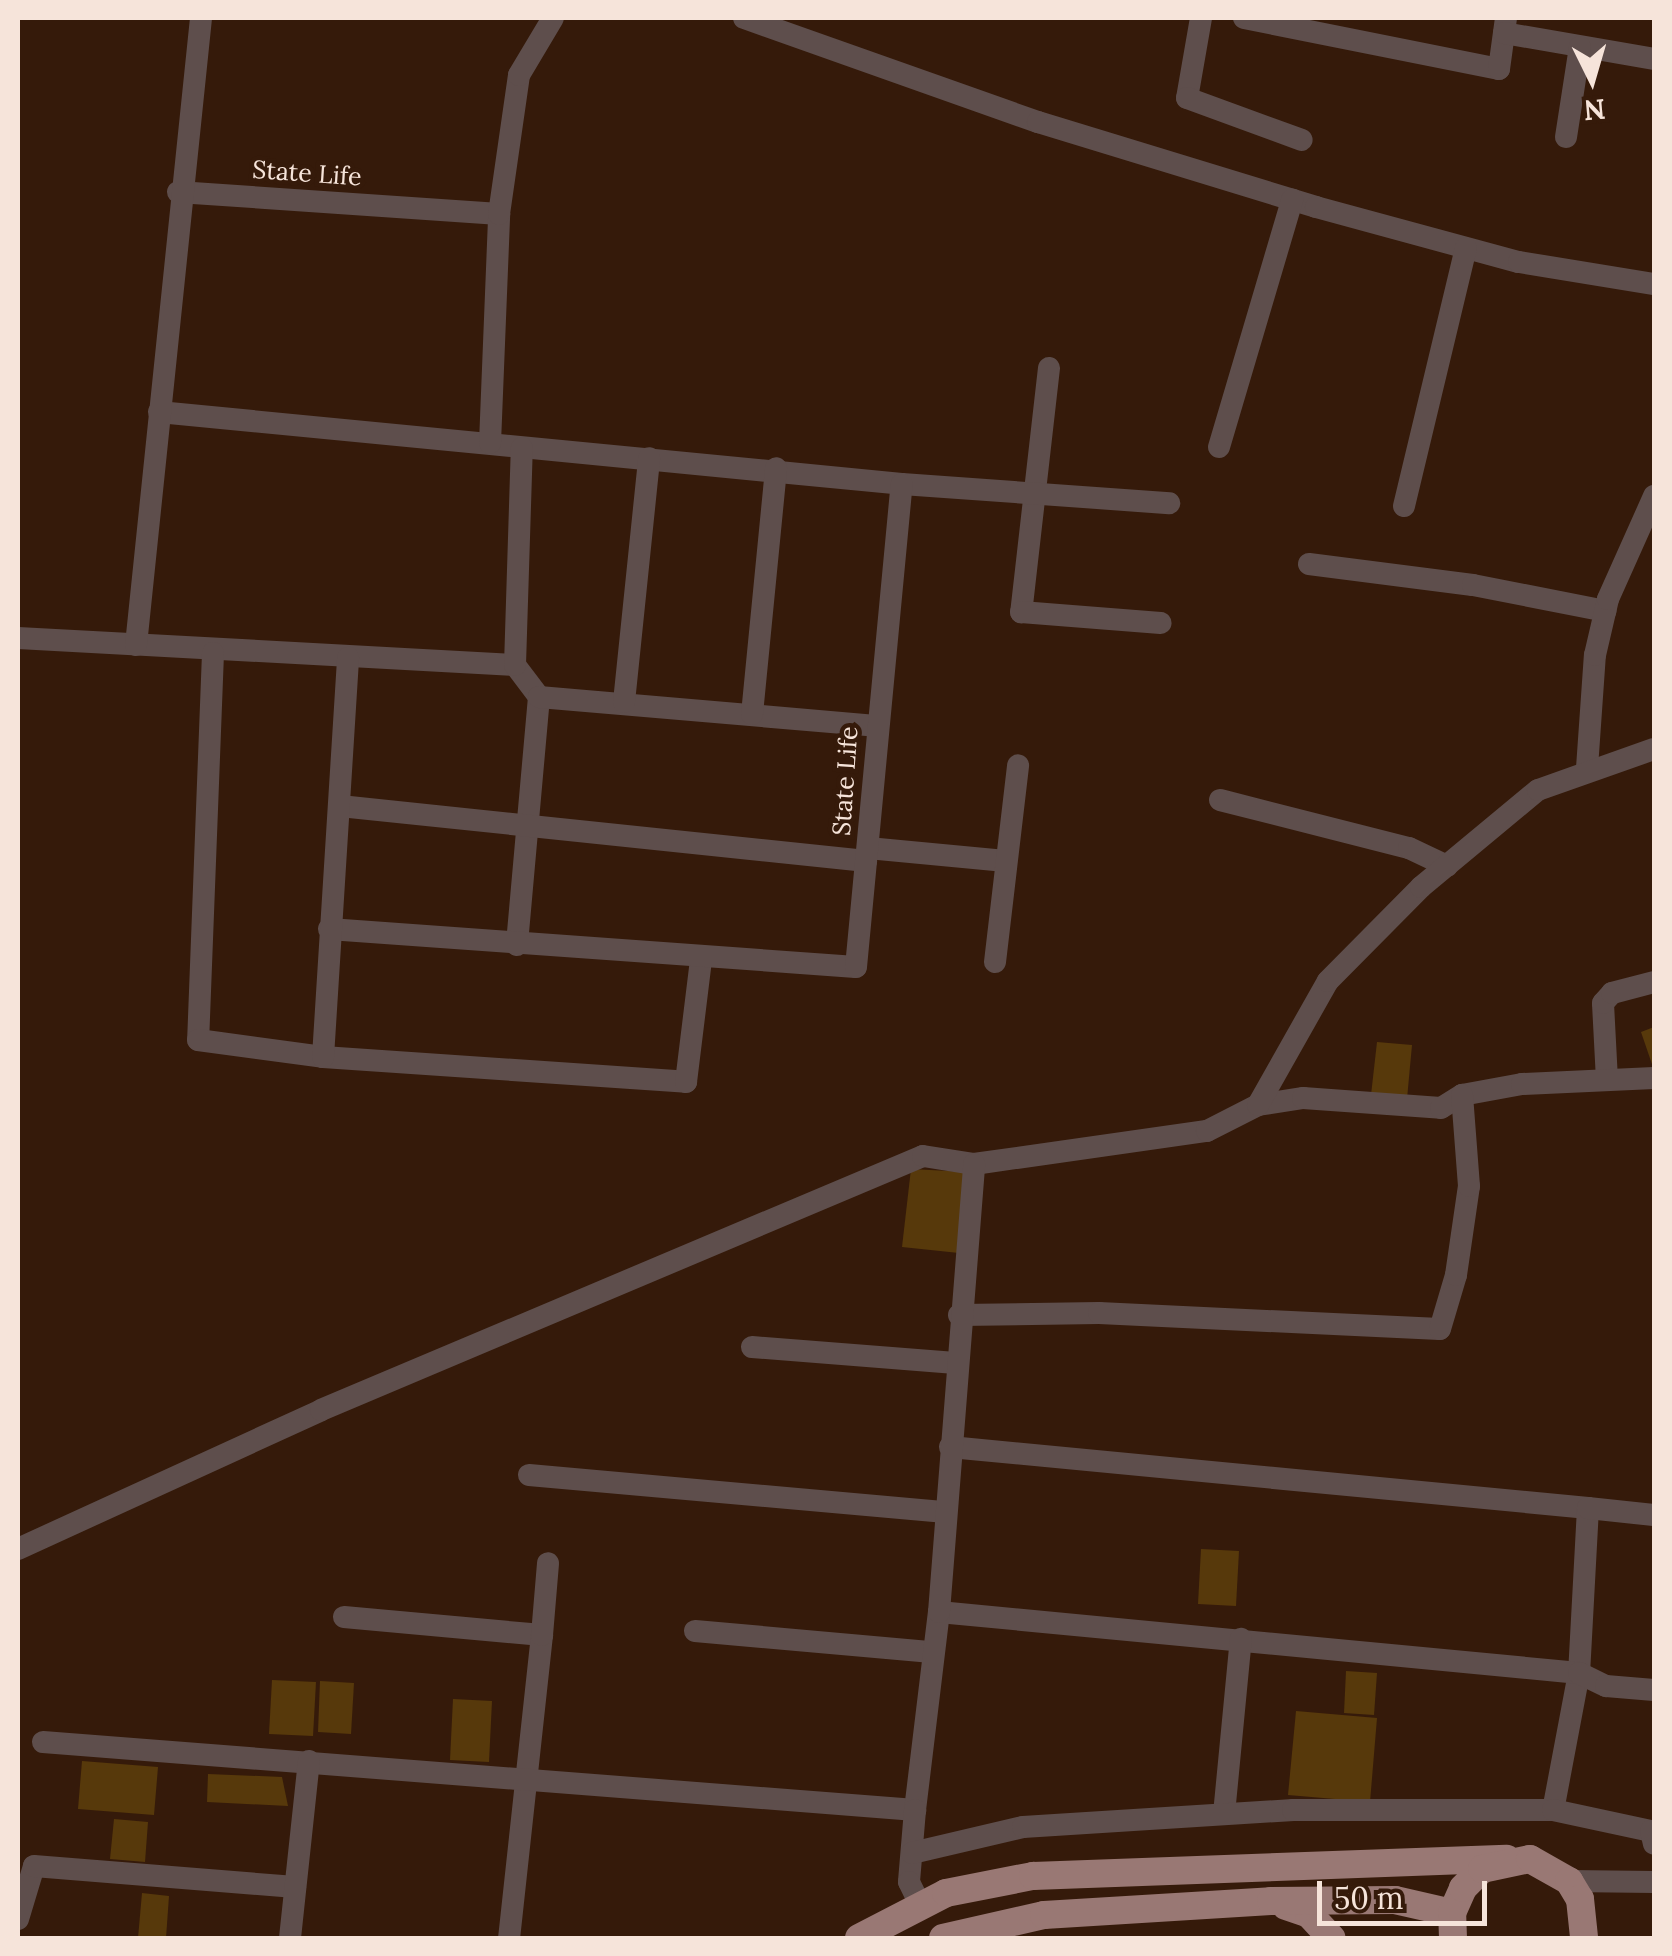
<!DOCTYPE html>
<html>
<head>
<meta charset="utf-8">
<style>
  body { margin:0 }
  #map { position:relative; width:1672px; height:1956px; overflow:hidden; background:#351a0a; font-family:Lora,serif }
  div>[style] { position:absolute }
  .building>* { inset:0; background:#57390b }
  .minor>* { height:22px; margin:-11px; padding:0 11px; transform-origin:11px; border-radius:11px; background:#5e4e4c }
  .major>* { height:28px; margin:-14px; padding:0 14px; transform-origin:14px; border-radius:14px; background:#997874 }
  span { translate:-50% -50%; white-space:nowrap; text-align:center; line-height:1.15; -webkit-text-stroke:9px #351a0a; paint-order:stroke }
  .street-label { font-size:25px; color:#f6e4da }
  .frame { position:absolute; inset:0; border:20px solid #f6e4da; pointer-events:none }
  .north { position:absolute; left:1542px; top:30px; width:100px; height:100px; -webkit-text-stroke:8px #351a0a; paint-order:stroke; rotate:175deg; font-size:28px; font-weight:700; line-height:40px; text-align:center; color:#f6e4da }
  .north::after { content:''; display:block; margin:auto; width:35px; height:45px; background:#f6e4da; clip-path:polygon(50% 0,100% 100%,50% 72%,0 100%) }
  .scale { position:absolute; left:1317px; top:1881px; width:170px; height:45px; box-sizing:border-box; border:5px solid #f6e4da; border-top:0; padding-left:12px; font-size:30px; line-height:35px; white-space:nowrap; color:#f6e4da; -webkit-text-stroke:8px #351a0a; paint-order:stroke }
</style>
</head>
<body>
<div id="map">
  <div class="building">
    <i style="clip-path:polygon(1654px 1027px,1654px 1070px,1641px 1032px)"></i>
    <i style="clip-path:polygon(1377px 1042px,1412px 1045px,1407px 1099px,1371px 1095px)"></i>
    <i style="clip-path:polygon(911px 1169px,968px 1172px,959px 1253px,902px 1247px)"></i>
    <i style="clip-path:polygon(1201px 1549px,1239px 1551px,1236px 1606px,1198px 1604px)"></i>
    <i style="clip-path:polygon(1346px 1671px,1377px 1673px,1374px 1715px,1344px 1713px)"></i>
    <i style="clip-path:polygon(272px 1680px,316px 1682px,313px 1736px,269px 1734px)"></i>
    <i style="clip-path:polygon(320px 1681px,354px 1683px,351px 1734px,318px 1732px)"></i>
    <i style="clip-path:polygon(453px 1699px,492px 1701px,489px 1762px,450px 1760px)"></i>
    <i style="clip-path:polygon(1296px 1711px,1377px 1718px,1370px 1802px,1288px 1795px)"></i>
    <i style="clip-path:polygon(82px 1761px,158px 1767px,154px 1815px,78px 1809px)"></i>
    <i style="clip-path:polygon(208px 1774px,282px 1777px,288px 1806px,207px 1802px)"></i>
    <i style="clip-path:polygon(114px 1819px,148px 1822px,145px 1862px,110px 1859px)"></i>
    <i style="clip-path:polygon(142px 1893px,169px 1896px,166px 1938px,138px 1938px)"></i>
  </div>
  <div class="minor">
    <i style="left:744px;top:18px;width:312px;rotate:19.5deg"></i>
    <i style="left:1038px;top:122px;width:291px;rotate:17deg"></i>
    <i style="left:1316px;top:207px;width:210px;rotate:15.2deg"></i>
    <i style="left:1519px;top:262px;width:137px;rotate:9.3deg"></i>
    <i style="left:1201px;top:18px;width:81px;rotate:99.9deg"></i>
    <i style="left:1187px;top:98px;width:122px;rotate:20.1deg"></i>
    <i style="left:1244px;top:18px;width:260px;rotate:11.3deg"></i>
    <i style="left:1499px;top:69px;width:51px;rotate:-82.2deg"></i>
    <i style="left:1504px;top:33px;width:152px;rotate:9.8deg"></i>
    <i style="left:1566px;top:137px;width:91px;rotate:-81.2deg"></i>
    <i style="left:178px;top:192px;width:322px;rotate:3.9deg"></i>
    <i style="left:1049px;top:368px;width:246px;rotate:96.5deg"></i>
    <i style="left:1021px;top:612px;width:140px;rotate:4.5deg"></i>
    <i style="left:159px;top:412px;width:746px;rotate:5.53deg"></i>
    <i style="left:902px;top:484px;width:268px;rotate:4.1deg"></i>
    <i style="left:490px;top:443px;width:229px;rotate:-87.7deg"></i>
    <i style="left:499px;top:214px;width:140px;rotate:-81.8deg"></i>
    <i style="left:519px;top:75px;width:66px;rotate:-59.2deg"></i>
    <i style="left:1219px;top:447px;width:258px;rotate:-73.5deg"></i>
    <i style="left:1404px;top:506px;width:265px;rotate:-76.5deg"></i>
    <i style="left:1309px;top:564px;width:165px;rotate:7.3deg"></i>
    <i style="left:1473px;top:585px;width:135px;rotate:11.1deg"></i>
    <i style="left:18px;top:638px;width:498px;rotate:3.1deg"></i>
    <i style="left:515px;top:665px;width:40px;rotate:53deg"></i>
    <i style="left:539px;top:697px;width:249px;rotate:95.1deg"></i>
    <i style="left:136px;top:645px;width:630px;rotate:-84.08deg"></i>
    <i style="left:213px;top:653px;width:387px;rotate:92.2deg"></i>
    <i style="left:198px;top:1040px;width:126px;rotate:7.7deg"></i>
    <i style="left:323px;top:1057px;width:364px;rotate:3.9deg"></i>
    <i style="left:686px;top:1082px;width:124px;rotate:-83deg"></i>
    <i style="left:515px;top:665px;width:217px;rotate:-88.2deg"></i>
    <i style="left:539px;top:697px;width:338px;rotate:4.9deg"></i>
    <i style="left:624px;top:702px;width:245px;rotate:-84.1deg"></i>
    <i style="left:752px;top:714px;width:247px;rotate:-84.4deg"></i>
    <i style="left:1587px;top:768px;width:113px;rotate:-86deg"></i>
    <i style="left:1595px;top:655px;width:57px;rotate:-76.9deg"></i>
    <i style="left:1608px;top:599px;width:113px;rotate:-65.9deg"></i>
    <i style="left:1220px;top:800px;width:195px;rotate:14.3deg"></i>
    <i style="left:1409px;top:848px;width:42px;rotate:25.3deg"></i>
    <i style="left:340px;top:806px;width:529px;rotate:5.97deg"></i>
    <i style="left:868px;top:848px;width:138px;rotate:5.4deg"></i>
    <i style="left:329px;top:929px;width:528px;rotate:4.12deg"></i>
    <i style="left:856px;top:967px;width:485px;rotate:-84.6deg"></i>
    <i style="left:995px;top:962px;width:198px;rotate:-83.3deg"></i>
    <i style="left:323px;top:1057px;width:400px;rotate:-86.4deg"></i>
    <i style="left:1607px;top:1080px;width:77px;rotate:-93deg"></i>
    <i style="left:1603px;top:1003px;width:13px;rotate:-48deg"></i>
    <i style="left:1612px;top:993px;width:43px;rotate:-14.7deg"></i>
    <i style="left:1258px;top:1105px;width:46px;rotate:-8.8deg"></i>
    <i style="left:1303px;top:1098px;width:138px;rotate:4.1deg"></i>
    <i style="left:1441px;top:1108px;width:25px;rotate:-32deg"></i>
    <i style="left:1462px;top:1095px;width:61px;rotate:-10.4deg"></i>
    <i style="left:1522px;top:1084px;width:132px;rotate:-2.6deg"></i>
    <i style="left:959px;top:1315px;width:140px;rotate:-0.8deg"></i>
    <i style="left:1099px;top:1313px;width:341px;rotate:2.7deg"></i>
    <i style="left:1440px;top:1329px;width:56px;rotate:-73.5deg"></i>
    <i style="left:1456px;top:1275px;width:90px;rotate:-81.7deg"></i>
    <i style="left:1469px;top:1186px;width:91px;rotate:-94.4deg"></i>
    <i style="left:752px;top:1347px;width:204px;rotate:4.5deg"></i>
    <i style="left:950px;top:1447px;width:641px;rotate:5.46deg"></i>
    <i style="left:1588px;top:1508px;width:165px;rotate:93.1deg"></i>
    <i style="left:1579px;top:1673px;width:139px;rotate:100.7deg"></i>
    <i style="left:529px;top:1475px;width:418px;rotate:5.1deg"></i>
    <i style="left:1588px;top:1508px;width:66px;rotate:6.1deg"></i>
    <i style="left:18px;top:1549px;width:333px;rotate:-24.6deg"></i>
    <i style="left:321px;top:1410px;width:653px;rotate:-22.88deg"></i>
    <i style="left:923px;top:1156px;width:52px;rotate:8.9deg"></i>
    <i style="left:974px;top:1164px;width:235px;rotate:-8.1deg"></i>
    <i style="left:1207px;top:1131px;width:57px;rotate:-27deg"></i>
    <i style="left:1258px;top:1105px;width:142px;rotate:-60.6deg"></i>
    <i style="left:1328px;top:981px;width:132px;rotate:-45.3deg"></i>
    <i style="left:1421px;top:887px;width:152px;rotate:-39.7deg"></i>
    <i style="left:1538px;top:790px;width:123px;rotate:-19.5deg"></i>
    <i style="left:939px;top:1612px;width:643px;rotate:5.44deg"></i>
    <i style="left:1579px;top:1673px;width:30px;rotate:26deg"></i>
    <i style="left:1606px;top:1686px;width:48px;rotate:4.8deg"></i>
    <i style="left:344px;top:1617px;width:199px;rotate:5.2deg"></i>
    <i style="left:542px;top:1635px;width:305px;rotate:96.2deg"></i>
    <i style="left:695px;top:1631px;width:235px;rotate:5.1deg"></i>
    <i style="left:542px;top:1635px;width:72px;rotate:-85.2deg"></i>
    <i style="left:43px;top:1742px;width:875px;rotate:4.46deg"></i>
    <i style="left:915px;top:1810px;width:199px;rotate:-83.1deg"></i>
    <i style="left:939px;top:1612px;width:449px;rotate:-85.5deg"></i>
    <i style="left:915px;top:1810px;width:72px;rotate:94.8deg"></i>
    <i style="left:909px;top:1882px;width:25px;rotate:64deg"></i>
    <i style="left:1224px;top:1814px;width:176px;rotate:-84.5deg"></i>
    <i style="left:912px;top:1853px;width:114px;rotate:-13.2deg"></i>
    <i style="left:1023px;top:1827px;width:271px;rotate:-3.6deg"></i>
    <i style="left:1293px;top:1810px;width:260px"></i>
    <i style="left:1553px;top:1810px;width:100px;rotate:12.1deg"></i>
    <i style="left:1651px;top:1831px;width:13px;rotate:77deg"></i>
    <i style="left:1569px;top:1881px;width:85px;rotate:0.7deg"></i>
    <i style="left:18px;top:1919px;width:55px;rotate:-73.2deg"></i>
    <i style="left:34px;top:1866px;width:262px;rotate:4.6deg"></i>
    <i style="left:290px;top:1938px;width:178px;rotate:-83.9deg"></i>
  </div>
  <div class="major">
    <i style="left:1286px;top:1906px;width:24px;rotate:19deg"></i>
    <i style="left:1309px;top:1914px;width:33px;rotate:47deg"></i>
    <i style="left:859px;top:1938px;width:98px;rotate:-27.3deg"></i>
    <i style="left:946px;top:1893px;width:89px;rotate:-11.1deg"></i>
    <i style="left:1033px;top:1876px;width:474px;rotate:-2.1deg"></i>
    <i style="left:943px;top:1938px;width:104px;rotate:-12.8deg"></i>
    <i style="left:1044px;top:1915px;width:227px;rotate:-3.5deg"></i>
    <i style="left:1271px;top:1901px;width:124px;rotate:-0.5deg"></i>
    <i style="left:1395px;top:1900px;width:58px;rotate:12.8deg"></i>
    <i style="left:1453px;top:1938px;width:25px;rotate:-92deg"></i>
    <i style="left:1452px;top:1913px;width:27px;rotate:-66deg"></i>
    <i style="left:1463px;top:1888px;width:27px;rotate:-45deg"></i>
    <i style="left:1482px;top:1869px;width:49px;rotate:-11.8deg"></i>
    <i style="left:1530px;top:1859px;width:45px;rotate:29.4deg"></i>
    <i style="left:1569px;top:1881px;width:21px;rotate:59deg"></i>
    <i style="left:1580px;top:1899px;width:39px;rotate:84deg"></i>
  </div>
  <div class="street-label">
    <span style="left:307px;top:173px;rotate:4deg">State Life</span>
    <span style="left:845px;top:781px;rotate:-86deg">State Life</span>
  </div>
  <div class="frame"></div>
  <div class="north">N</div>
  <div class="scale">50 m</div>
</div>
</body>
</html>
